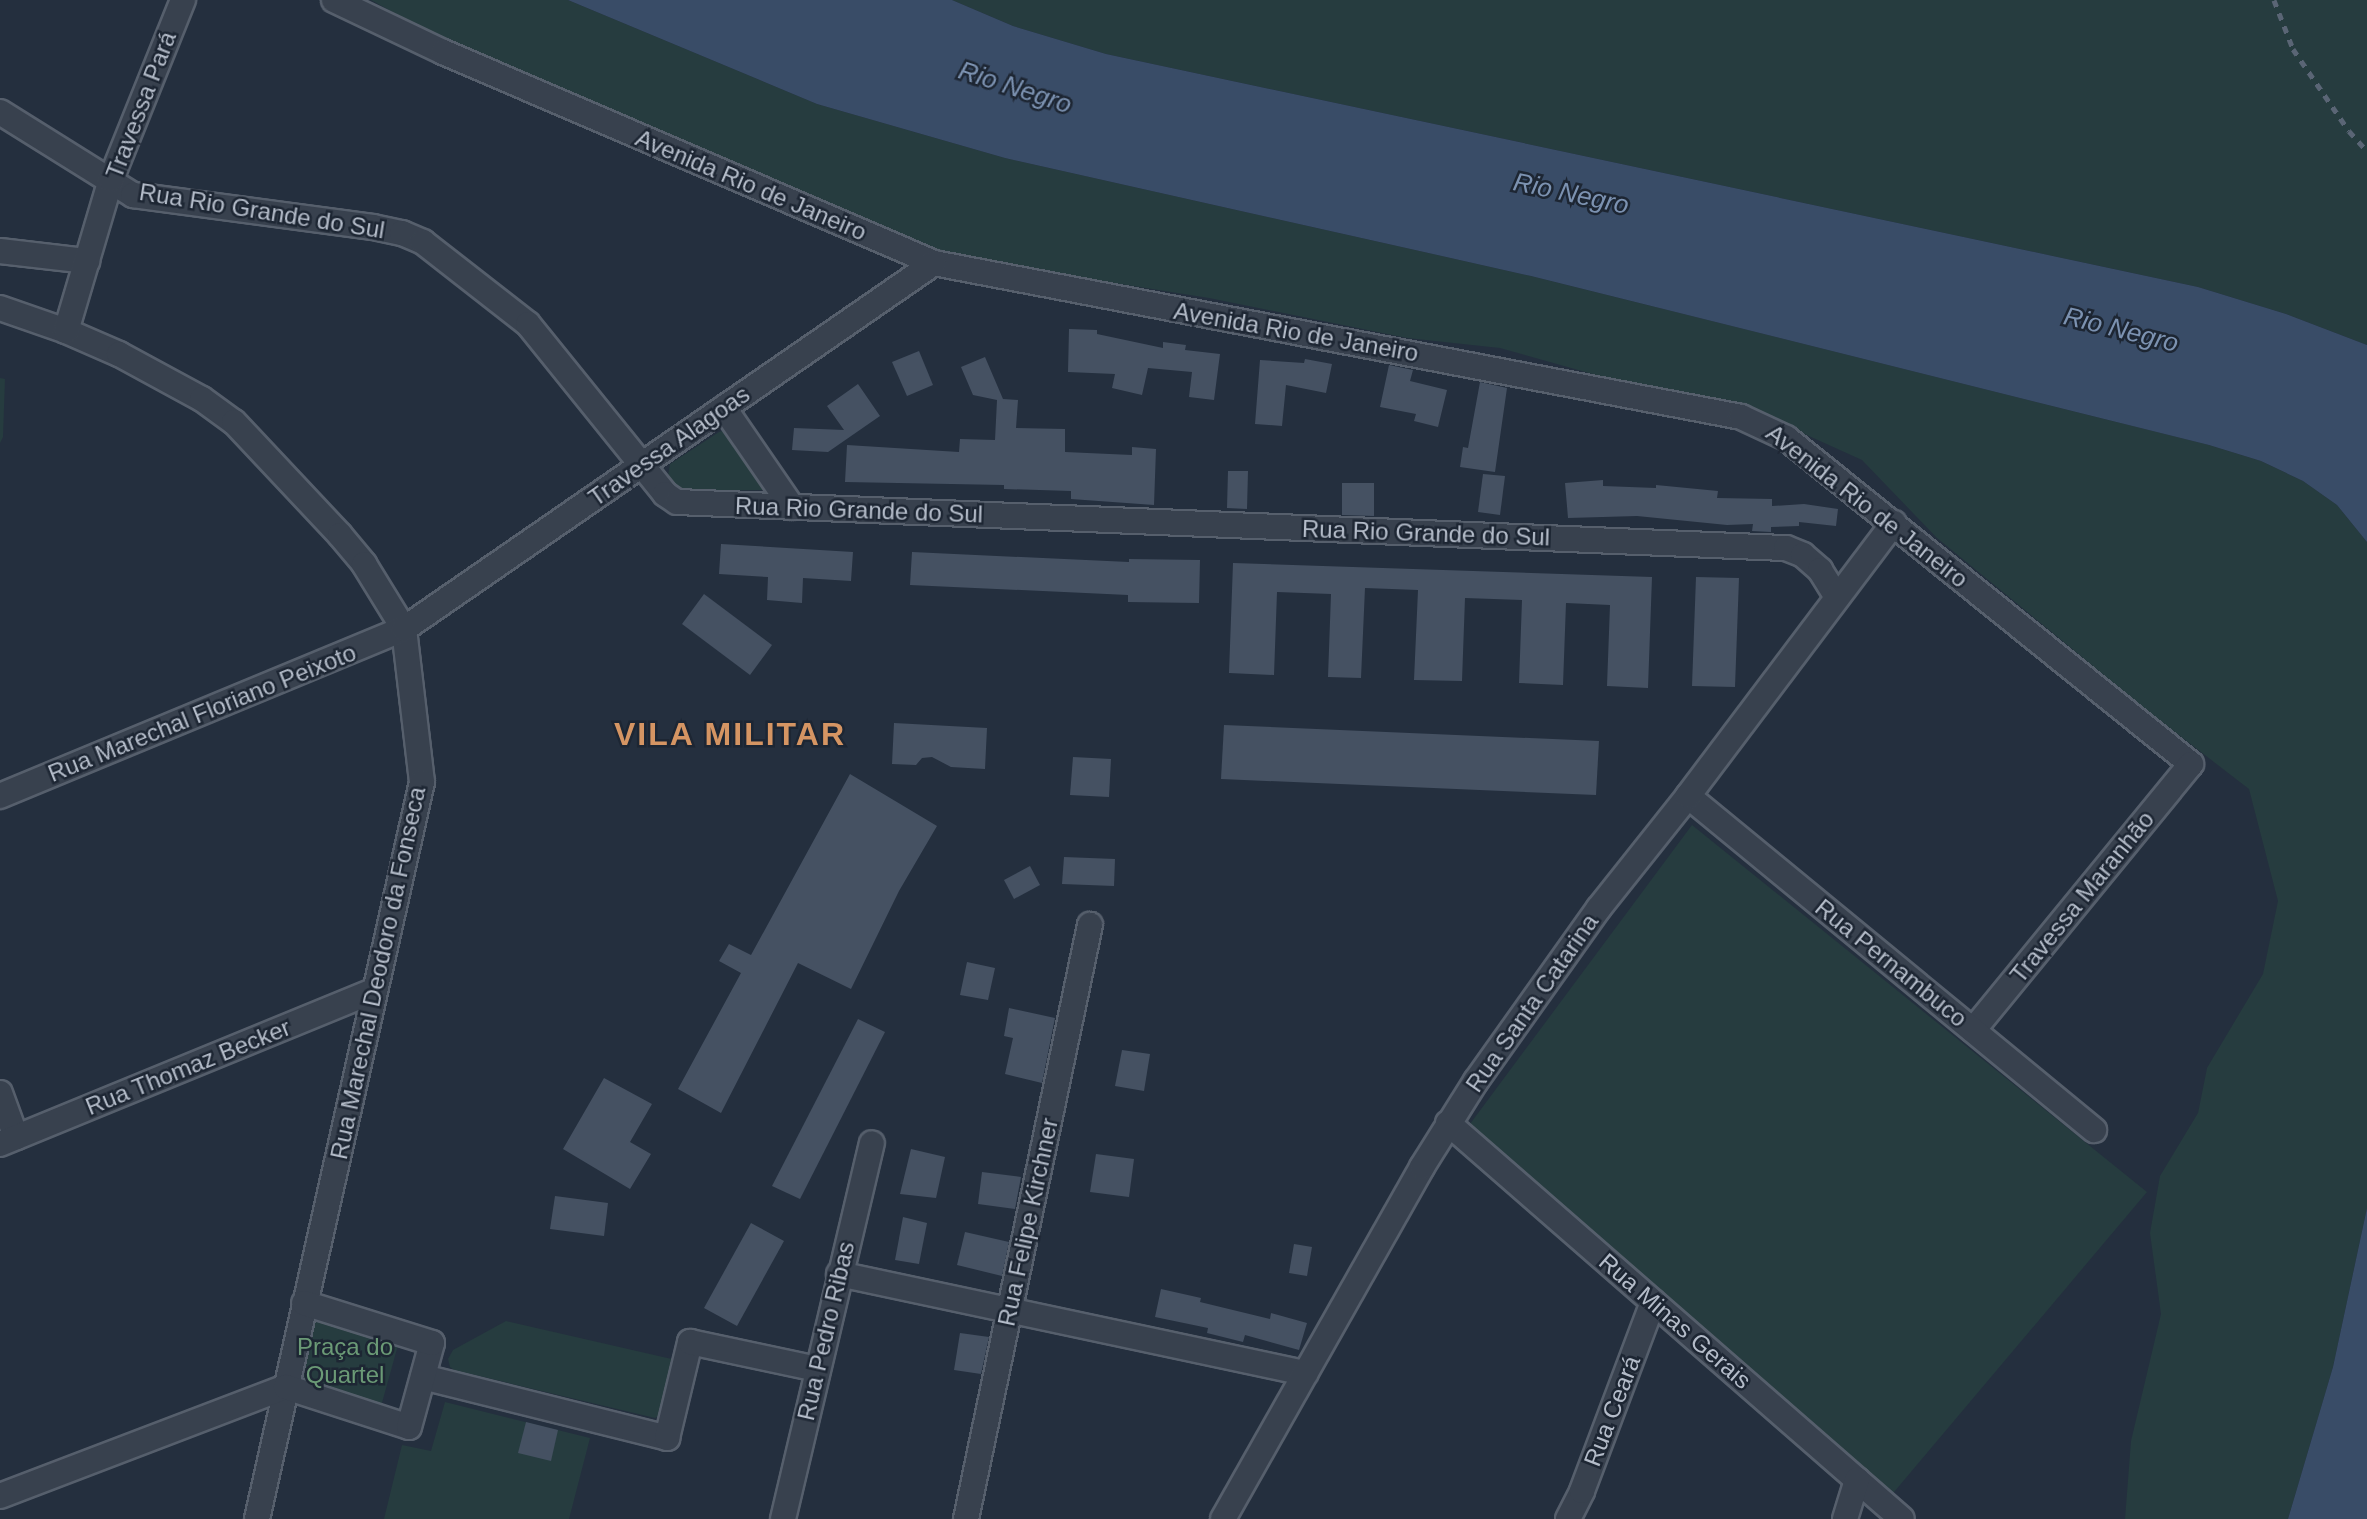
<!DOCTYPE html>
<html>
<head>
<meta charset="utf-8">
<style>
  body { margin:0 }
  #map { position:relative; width:2367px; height:1519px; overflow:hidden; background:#242f3e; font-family:Arial,sans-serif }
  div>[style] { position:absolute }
  .green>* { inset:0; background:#263c3f }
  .water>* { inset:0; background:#394c67 }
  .building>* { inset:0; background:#455162 }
  .roads { filter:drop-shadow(2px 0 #565f6c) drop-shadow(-2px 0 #565f6c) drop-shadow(0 2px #565f6c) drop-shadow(0 -2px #565f6c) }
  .minor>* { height:24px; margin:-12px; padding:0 12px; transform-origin:12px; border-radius:12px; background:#38414e }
  .rail>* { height:5px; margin-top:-2.5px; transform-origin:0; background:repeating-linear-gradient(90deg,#5a6575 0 7px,transparent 0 14px) }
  span { translate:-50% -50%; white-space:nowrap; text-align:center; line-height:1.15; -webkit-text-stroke:5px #1d2633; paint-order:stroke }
  .street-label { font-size:24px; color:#b4bcc9 }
  .park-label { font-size:24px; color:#6b9a76 }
  .water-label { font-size:26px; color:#7c92b1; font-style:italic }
  .district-label { font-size:32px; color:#d59563; font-weight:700; letter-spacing:2px }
</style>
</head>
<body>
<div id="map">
  <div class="green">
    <i style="clip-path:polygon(371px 0,568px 0,817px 104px,1005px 158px,1531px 276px,2209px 445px,2261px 461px,2303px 481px,2337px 505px,2367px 542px,2367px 1208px,2333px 1367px,2288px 1519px,2125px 1519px,2131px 1441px,2161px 1314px,2150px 1233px,2160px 1176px,2198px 1113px,2207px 1068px,2263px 974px,2278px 901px,2249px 789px,2149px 712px,1937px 538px,1862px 460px,1729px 400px,1653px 391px,1500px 348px,1407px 338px,1209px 298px,944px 256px,546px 97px)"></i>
    <i style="clip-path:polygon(952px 0,2367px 0,2367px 345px,2286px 314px,2198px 287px,1106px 54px,1013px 26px)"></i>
    <i style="clip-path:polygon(0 378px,5px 379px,3px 437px,0 443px)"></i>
    <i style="clip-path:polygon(728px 429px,768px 490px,681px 491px,667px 481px,670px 464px,719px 432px)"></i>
    <i style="clip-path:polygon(1692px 825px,2147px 1192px,1889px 1498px,1470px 1124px)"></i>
    <i style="clip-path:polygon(316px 1313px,400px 1338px,380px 1410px,293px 1384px)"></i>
    <i style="clip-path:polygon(506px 1321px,676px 1360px,661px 1415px,655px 1418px,454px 1370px,450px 1367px,448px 1359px,453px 1350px)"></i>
    <i style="clip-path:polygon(445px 1402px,590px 1438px,569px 1519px,384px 1519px,402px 1445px,431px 1451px)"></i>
  </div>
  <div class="water">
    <i style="clip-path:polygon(568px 0,952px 0,1013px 26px,1106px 54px,2198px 287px,2286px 314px,2367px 345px,2367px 542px,2337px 505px,2303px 481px,2261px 461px,2209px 445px,1531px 276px,1005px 158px,817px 104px)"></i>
    <i style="clip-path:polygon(2367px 1208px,2367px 1519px,2288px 1519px,2333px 1367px)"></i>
  </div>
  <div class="building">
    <i style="clip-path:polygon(1069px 329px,1097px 330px,1097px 334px,1163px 348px,1163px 342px,1186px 345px,1185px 350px,1220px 354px,1214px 400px,1189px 397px,1192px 372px,1148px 368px,1142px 395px,1112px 388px,1115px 374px,1068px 372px)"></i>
    <i style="clip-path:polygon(919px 351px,933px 385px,907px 396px,892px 362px)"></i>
    <i style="clip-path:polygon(985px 357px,1003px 399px,1018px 400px,1016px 428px,1065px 429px,1065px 452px,1132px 455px,1132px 447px,1156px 449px,1154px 505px,1071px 499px,1071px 491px,1004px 489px,1004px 485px,845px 482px,847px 445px,959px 452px,960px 439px,995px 440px,997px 400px,973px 395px,961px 367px)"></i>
    <i style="clip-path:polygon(1305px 359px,1332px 364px,1326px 393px,1286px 385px,1282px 426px,1255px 424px,1260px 360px,1304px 363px)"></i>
    <i style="clip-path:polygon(1389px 365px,1413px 370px,1410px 381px,1447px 390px,1438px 427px,1414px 421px,1416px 414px,1380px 407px)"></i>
    <i style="clip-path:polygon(1480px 382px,1507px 388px,1495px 472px,1460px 467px,1463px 447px,1468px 448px)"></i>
    <i style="clip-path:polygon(858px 384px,880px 416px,828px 452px,792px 450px,794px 428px,844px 430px,827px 406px)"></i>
    <i style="clip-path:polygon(1228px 471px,1248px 471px,1247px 509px,1227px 508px)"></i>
    <i style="clip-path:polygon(1483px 474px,1505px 476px,1500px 515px,1478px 512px)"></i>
    <i style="clip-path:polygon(1603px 480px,1603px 486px,1656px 488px,1656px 485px,1718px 491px,1717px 498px,1772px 499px,1772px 506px,1804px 504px,1838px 509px,1836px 526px,1799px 522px,1799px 526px,1771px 527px,1771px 532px,1752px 531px,1753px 524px,1727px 525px,1637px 516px,1568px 518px,1565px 483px)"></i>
    <i style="clip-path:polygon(1342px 483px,1374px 483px,1374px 516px,1342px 515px)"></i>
    <i style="clip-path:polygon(721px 544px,853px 552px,851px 581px,803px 578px,802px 603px,767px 600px,768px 577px,719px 574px)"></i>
    <i style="clip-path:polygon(912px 552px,1129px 562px,1129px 559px,1200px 560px,1199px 603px,1128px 602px,1128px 595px,910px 585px)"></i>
    <i style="clip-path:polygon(1233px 563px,1652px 577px,1648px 688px,1607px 686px,1610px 605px,1566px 603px,1563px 685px,1519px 683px,1522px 600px,1465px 598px,1462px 681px,1414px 680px,1418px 590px,1365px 588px,1361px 678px,1328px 677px,1331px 594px,1277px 592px,1274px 675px,1229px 673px)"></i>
    <i style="clip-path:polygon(1696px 577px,1739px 578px,1735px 687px,1692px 686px)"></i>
    <i style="clip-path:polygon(704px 594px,772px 645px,750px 675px,682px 624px)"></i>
    <i style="clip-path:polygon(894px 723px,987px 728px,985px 769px,951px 767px,932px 757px,922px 758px,916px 765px,892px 764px)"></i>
    <i style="clip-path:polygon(1224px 725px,1599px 741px,1596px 795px,1221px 779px)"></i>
    <i style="clip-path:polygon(1073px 757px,1111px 759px,1109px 797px,1070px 795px)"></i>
    <i style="clip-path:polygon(850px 774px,937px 826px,899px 891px,851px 989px,798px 963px,721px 1113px,678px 1089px,741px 973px,719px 961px,729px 944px,751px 955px)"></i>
    <i style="clip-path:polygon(1064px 857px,1115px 859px,1114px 886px,1062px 884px)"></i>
    <i style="clip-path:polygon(1030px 866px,1040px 885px,1014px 899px,1004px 880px)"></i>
    <i style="clip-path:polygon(967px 962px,995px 968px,988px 1000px,960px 995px)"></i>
    <i style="clip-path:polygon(1009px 1008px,1055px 1018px,1042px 1083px,1005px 1074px,1013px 1038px,1004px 1036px)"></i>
    <i style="clip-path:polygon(858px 1019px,885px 1032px,800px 1199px,772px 1186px)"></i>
    <i style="clip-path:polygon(1122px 1050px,1150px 1054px,1144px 1091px,1115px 1086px)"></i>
    <i style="clip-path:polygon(604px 1078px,652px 1104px,630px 1142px,651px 1154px,630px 1189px,563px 1149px)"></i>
    <i style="clip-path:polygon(911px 1149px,945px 1157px,936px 1198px,900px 1194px)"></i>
    <i style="clip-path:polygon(1096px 1154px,1134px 1159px,1129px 1197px,1090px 1192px)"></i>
    <i style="clip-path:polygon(982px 1172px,1021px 1177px,1015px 1209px,978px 1204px)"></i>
    <i style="clip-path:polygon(555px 1196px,608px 1203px,604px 1236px,550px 1229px)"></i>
    <i style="clip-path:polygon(903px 1217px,927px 1223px,919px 1264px,895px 1260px)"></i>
    <i style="clip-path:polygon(751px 1223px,784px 1241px,737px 1326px,704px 1308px)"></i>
    <i style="clip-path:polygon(965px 1232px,1009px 1242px,1002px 1276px,957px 1265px)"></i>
    <i style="clip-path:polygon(1294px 1244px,1312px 1247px,1307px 1276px,1289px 1273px)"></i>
    <i style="clip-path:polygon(1161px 1289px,1201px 1298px,1200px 1302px,1270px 1319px,1271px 1313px,1307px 1323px,1299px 1350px,1245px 1335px,1243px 1342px,1207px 1333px,1208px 1328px,1155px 1317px)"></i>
    <i style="clip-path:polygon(960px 1333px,989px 1337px,981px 1374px,954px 1370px)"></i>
    <i style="clip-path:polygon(526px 1422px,558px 1430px,551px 1461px,518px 1453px)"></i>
  </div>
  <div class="roads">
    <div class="minor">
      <i style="left:334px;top:0;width:121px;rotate:25.5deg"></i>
      <i style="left:443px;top:52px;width:534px;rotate:23.25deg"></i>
      <i style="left:934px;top:263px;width:822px;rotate:10.8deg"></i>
      <i style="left:1741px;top:417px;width:50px;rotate:25deg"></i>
      <i style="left:1786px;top:438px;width:520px;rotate:38.83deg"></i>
      <i style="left:2191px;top:764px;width:344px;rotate:129.3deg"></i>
      <i style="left:0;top:112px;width:157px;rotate:32deg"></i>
      <i style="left:133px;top:195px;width:242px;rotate:7.6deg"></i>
      <i style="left:373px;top:227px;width:30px;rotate:12deg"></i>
      <i style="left:402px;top:233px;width:23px;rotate:23deg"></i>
      <i style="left:423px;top:242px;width:133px;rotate:38deg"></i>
      <i style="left:528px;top:324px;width:218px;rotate:51.1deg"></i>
      <i style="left:665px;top:494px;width:14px;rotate:34deg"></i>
      <i style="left:677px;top:502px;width:1110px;rotate:2.38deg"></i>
      <i style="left:1786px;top:548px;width:18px;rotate:22deg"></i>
      <i style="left:1803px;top:555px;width:23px;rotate:41deg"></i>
      <i style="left:1820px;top:570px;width:32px;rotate:58deg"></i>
      <i style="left:0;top:251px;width:88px;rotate:6.6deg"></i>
      <i style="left:0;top:308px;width:70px;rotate:19.2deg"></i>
      <i style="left:66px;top:331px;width:58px;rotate:23.5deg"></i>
      <i style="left:119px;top:354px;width:94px;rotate:28.5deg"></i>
      <i style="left:202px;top:399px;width:39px;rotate:36deg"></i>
      <i style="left:234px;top:422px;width:155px;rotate:46.8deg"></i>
      <i style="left:340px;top:535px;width:38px;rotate:50deg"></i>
      <i style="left:364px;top:564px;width:76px;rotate:58.4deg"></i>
      <i style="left:404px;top:629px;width:154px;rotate:83.3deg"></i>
      <i style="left:422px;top:782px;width:755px;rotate:102.62deg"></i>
      <i style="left:66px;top:331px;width:159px;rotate:-73.5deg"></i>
      <i style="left:111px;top:179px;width:193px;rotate:-68.1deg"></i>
      <i style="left:724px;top:408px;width:120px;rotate:55.5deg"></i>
      <i style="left:0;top:796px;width:437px;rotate:-22.5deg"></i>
      <i style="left:404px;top:629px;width:644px;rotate:-34.63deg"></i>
      <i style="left:1688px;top:796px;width:526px;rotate:39.44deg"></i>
      <i style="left:0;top:1093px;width:47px;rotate:70deg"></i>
      <i style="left:1448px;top:1123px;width:602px;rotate:41.1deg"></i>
      <i style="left:0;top:1144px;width:405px;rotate:-22.3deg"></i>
      <i style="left:839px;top:1274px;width:477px;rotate:12deg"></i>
      <i style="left:423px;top:1377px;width:252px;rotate:14deg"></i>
      <i style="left:667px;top:1438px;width:99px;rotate:-76.5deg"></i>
      <i style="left:690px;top:1342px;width:130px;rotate:12deg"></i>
      <i style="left:0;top:1496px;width:306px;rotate:-20.9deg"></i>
      <i style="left:286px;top:1387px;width:129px;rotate:18deg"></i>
      <i style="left:409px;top:1427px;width:87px;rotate:-74.7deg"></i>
      <i style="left:432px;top:1343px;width:134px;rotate:-162.6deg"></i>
      <i style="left:783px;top:1519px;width:386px;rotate:-76.7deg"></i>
      <i style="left:966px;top:1519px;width:607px;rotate:-78.21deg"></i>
      <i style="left:1223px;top:1519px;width:404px;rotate:-60.5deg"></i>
      <i style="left:1422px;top:1167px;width:102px;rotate:-57.9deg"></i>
      <i style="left:1476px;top:1081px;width:212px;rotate:-54.6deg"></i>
      <i style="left:1599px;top:908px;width:143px;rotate:-51.5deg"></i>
      <i style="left:1688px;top:796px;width:342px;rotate:-53deg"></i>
      <i style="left:1568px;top:1519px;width:31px;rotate:-63deg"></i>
      <i style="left:1582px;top:1491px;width:202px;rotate:-69.4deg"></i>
      <i style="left:1845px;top:1519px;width:41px;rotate:-72.9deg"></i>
    </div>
  </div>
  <div class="rail">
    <i style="left:2274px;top:0;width:53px;rotate:68.8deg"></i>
    <i style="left:2293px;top:49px;width:99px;rotate:55.7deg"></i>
    <i style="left:2349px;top:131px;width:27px;rotate:48deg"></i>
  </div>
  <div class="street-label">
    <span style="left:141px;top:105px;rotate:-69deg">Travessa Pará</span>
    <span style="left:751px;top:185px;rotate:23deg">Avenida Rio de Janeiro</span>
    <span style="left:262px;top:211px;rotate:9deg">Rua Rio Grande do Sul</span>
    <span style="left:1296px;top:332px;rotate:10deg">Avenida Rio de Janeiro</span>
    <span style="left:669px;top:446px;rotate:-35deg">Travessa Alagoas</span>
    <span style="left:1867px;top:506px;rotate:38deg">Avenida Rio de Janeiro</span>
    <span style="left:859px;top:510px;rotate:2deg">Rua Rio Grande do Sul</span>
    <span style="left:1426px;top:533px;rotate:2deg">Rua Rio Grande do Sul</span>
    <span style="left:202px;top:713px;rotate:-22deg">Rua Marechal Floriano Peixoto</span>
    <span style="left:2082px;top:897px;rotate:-51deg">Travessa Maranhão</span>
    <span style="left:1891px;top:963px;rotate:39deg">Rua Pernambuco</span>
    <span style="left:378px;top:973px;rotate:-78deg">Rua Marechal Deodoro da Fonseca</span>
    <span style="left:1532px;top:1003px;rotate:-55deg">Rua Santa Catarina</span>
    <span style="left:188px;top:1067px;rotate:-22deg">Rua Thomaz Becker</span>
    <span style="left:1028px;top:1222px;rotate:-78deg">Rua Felipe Kirchner</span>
    <span style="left:1675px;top:1321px;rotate:41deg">Rua Minas Gerais</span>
    <span style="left:826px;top:1331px;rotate:-77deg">Rua Pedro Ribas</span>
    <span style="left:1612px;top:1411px;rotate:-69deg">Rua Ceará</span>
  </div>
  <div class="park-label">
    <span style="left:345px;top:1361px">Praça do<br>Quartel</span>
  </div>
  <div class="water-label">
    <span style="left:1015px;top:88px;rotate:18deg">Rio Negro</span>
    <span style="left:1571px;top:194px;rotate:12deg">Rio Negro</span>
    <span style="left:2121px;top:330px;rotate:14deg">Rio Negro</span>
  </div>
  <div class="district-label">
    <span style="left:730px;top:734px">VILA MILITAR</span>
  </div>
</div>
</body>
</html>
